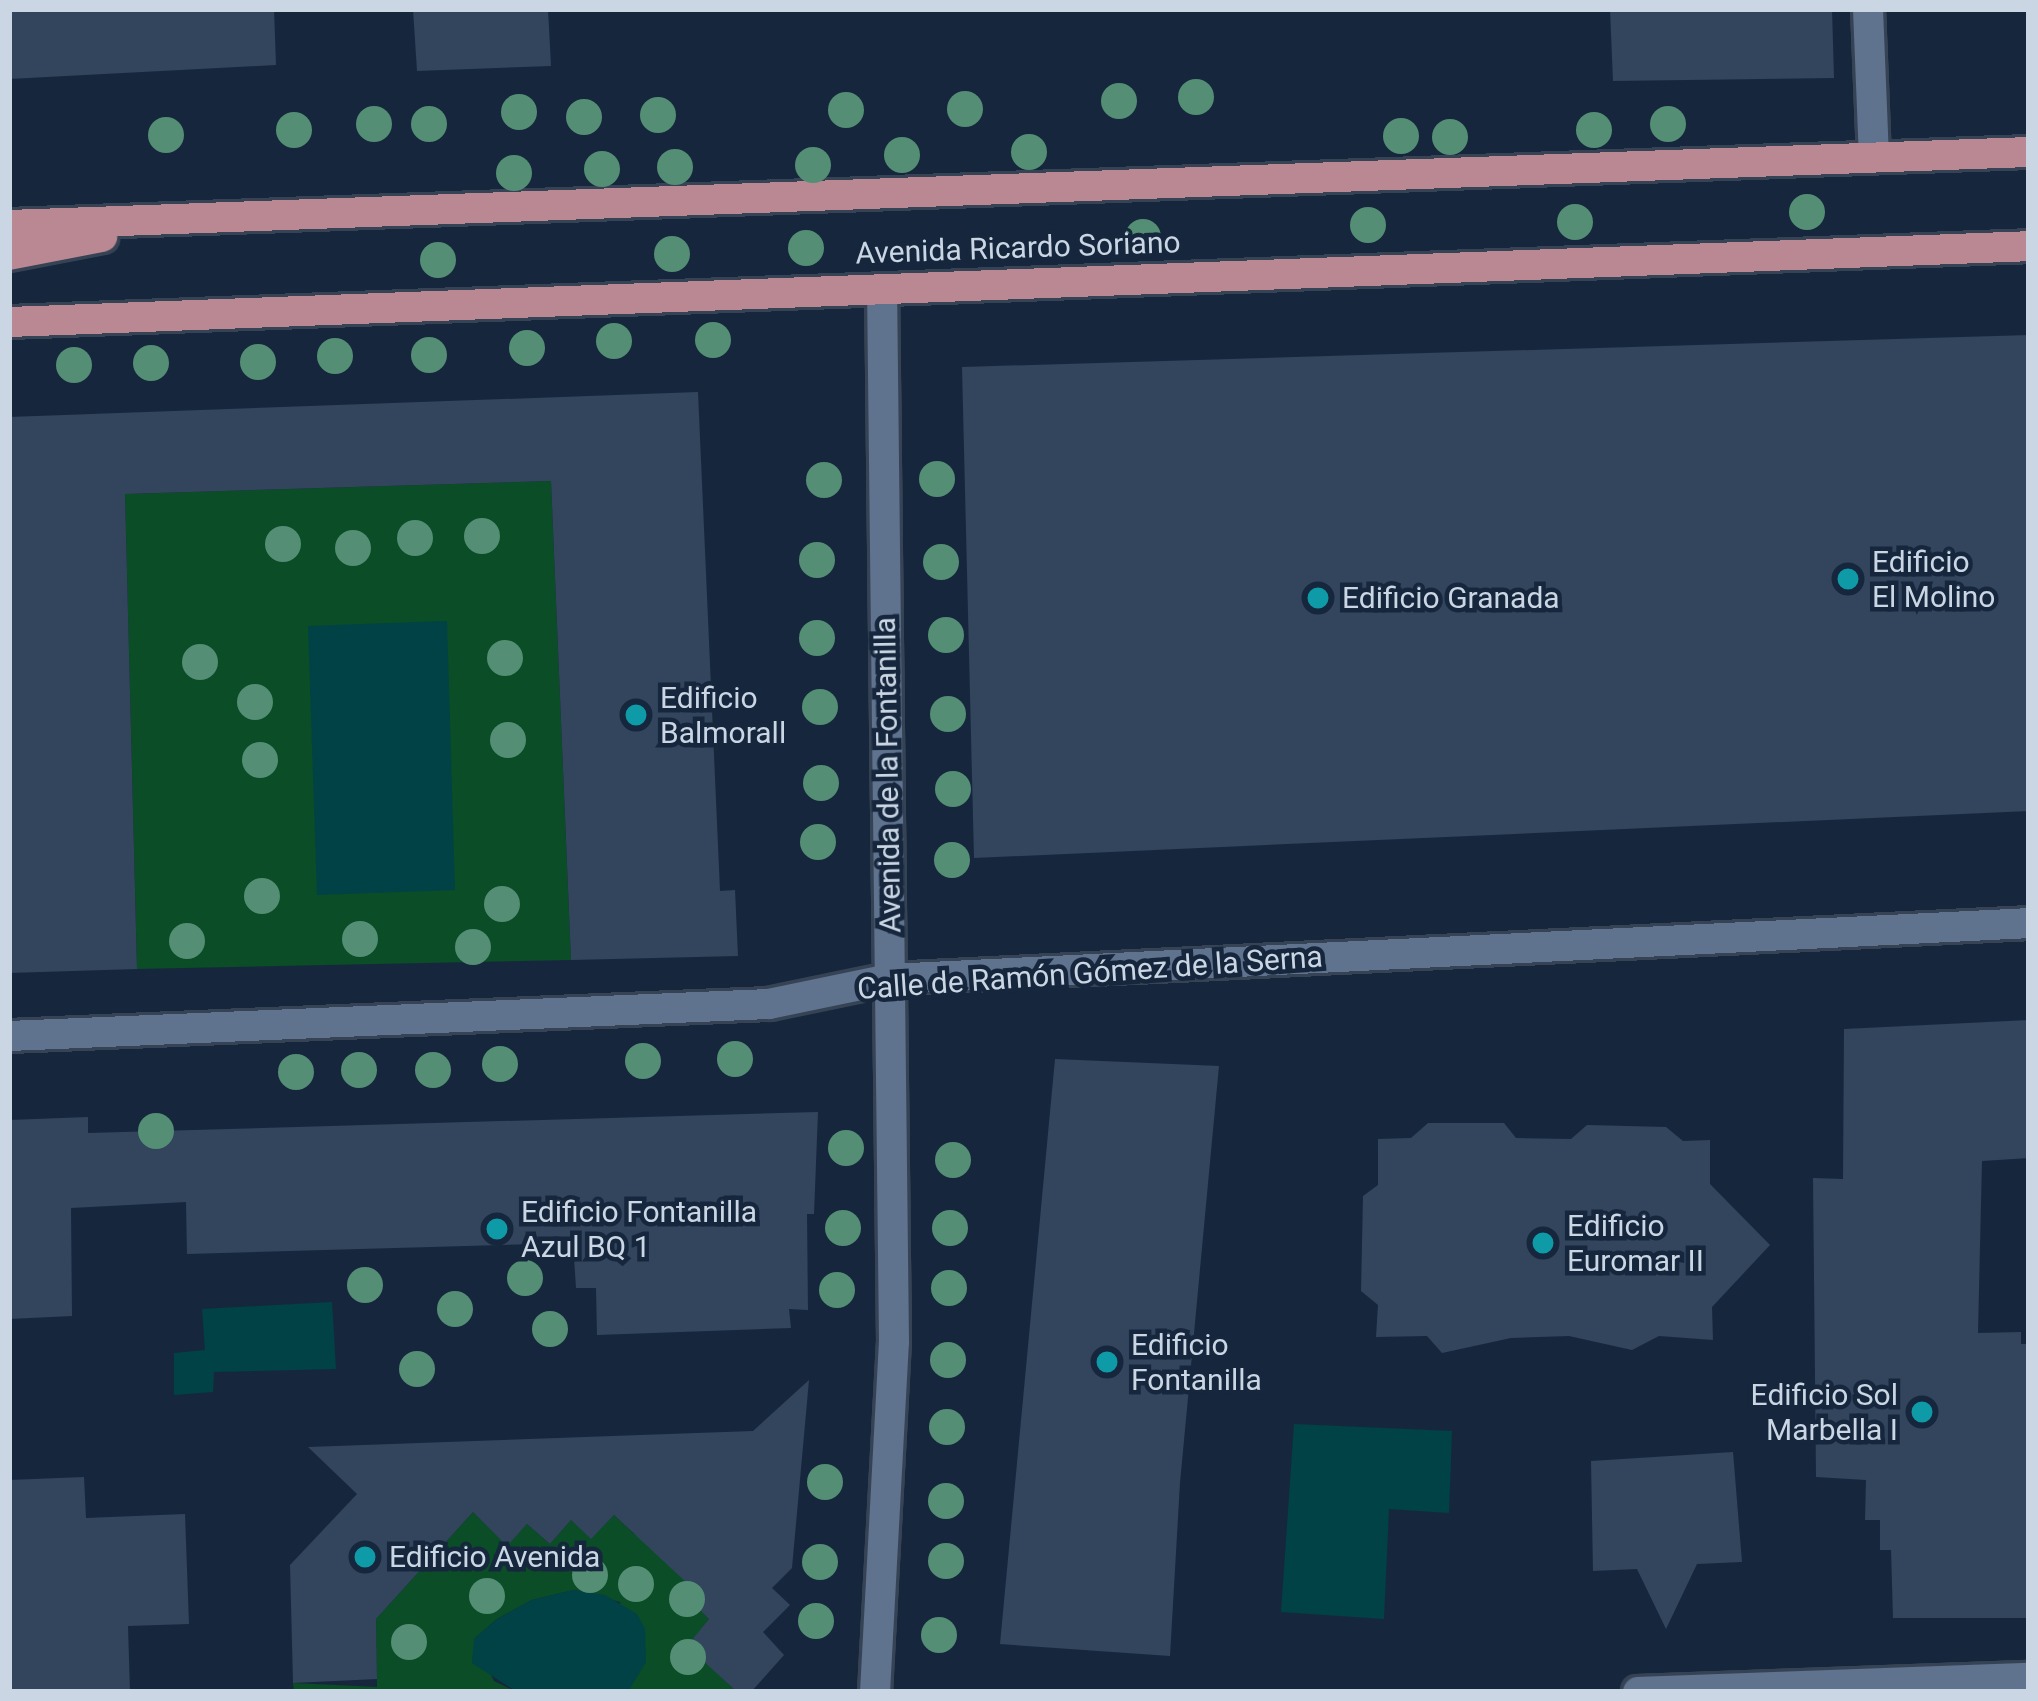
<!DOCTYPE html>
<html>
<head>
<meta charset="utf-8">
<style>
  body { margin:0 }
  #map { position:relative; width:2038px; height:1701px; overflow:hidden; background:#16273d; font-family:Roboto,sans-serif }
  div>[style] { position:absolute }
  .green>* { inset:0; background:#0a4d27 }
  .water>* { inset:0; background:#004245 }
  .building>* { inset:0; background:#32455d }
  .roads { filter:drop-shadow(3px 0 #364355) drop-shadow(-3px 0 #364355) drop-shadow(0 3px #364355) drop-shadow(0 -3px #364355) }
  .street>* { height:30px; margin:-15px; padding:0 15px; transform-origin:15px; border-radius:15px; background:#5f738e }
  .primary>* { height:30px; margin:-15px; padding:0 15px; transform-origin:15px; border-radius:15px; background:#ba8893 }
  .trees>* { width:36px; height:36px; margin:-18px; border-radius:50%; background:#548f75 }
  .dots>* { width:33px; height:33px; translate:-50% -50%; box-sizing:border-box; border:6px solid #16273d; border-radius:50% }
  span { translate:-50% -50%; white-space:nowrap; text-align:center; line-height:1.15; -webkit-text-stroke:9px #16273d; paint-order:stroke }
  .street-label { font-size:30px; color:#cad6e4 }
  .poi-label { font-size:30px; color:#cad6e4 }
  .left { translate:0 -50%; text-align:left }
  .right { translate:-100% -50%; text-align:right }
  .frame { position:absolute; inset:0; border:12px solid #cad6e4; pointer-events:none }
</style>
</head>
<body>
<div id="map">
  <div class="green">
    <i style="clip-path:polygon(551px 481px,571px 960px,137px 969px,125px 494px)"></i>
    <i style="clip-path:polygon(473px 1512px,507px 1545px,527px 1524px,550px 1544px,571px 1520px,591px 1538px,614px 1515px,634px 1534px,652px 1516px,717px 1580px,697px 1606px,709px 1619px,688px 1646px,737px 1692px,627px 1692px,620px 1602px,574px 1590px,532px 1600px,497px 1619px,474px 1639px,494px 1681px,517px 1692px,294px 1692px,293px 1683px,377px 1687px,376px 1619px)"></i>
  </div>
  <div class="water">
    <i style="clip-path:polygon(447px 621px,455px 890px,317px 895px,308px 626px)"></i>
    <i style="clip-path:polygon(332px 1302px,336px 1369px,214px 1372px,213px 1392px,174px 1395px,174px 1353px,205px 1350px,202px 1309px)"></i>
    <i style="clip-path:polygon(1294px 1424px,1452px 1431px,1449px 1513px,1389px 1509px,1384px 1619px,1281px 1612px)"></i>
    <i style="clip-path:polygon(573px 1590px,605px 1595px,637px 1614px,645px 1629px,646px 1662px,629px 1690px,517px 1692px,472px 1663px,474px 1639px,497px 1619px,532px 1600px)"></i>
  </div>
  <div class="building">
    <i style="clip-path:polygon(9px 9px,274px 9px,276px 65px,9px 79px)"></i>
    <i style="clip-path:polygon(413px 9px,548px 9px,551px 66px,417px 71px)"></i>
    <i style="clip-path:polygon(1610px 9px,1832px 9px,1834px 78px,1613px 81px)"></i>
    <i style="clip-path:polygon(2029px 335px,2029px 811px,974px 858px,962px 367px)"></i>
    <i style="clip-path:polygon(698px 392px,720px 891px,735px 890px,738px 956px,571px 960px,551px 481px,125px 494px,137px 969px,9px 973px,9px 417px)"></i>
    <i style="clip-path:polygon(2029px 1020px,2029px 1158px,1982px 1161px,1978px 1333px,2021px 1332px,2021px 1344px,2029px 1344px,2029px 1618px,1893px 1618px,1891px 1550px,1880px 1550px,1880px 1520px,1865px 1520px,1866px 1480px,1816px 1477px,1813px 1178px,1843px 1179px,1844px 1029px)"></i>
    <i style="clip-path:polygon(1055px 1059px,1219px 1066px,1180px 1483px,1170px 1656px,1000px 1644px)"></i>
    <i style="clip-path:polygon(818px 1112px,814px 1214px,807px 1214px,808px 1310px,789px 1309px,791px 1328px,597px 1335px,596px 1288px,576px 1288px,573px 1243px,187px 1254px,186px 1202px,71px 1208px,72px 1316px,9px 1319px,9px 1120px,88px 1117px,88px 1133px)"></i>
    <i style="clip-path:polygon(1428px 1123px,1504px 1123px,1516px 1138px,1571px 1139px,1587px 1125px,1666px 1127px,1683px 1141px,1710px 1140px,1710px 1184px,1770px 1245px,1712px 1307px,1713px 1340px,1659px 1336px,1632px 1350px,1569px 1336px,1511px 1338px,1442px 1353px,1427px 1336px,1376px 1337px,1378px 1305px,1361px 1291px,1363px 1196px,1378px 1185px,1378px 1139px,1411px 1138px)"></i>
    <i style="clip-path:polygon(809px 1380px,792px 1568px,772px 1588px,790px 1605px,763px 1632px,784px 1655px,751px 1692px,737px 1692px,687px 1646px,709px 1619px,696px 1606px,703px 1598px,614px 1515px,591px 1539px,571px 1520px,550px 1544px,527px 1524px,507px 1546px,473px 1512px,376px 1619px,377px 1679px,293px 1683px,290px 1565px,357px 1494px,308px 1447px,753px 1431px)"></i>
    <i style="clip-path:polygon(1733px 1452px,1742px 1562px,1697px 1564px,1666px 1629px,1637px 1569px,1593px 1571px,1591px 1461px)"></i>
    <i style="clip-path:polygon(84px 1477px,86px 1518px,185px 1514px,189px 1624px,128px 1626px,130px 1692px,9px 1692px,9px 1480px)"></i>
  </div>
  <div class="roads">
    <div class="street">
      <i style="left:1868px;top:9px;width:148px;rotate:87.7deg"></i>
      <i style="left:9px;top:1036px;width:761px;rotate:-2.41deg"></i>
      <i style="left:769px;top:1004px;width:124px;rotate:-11.7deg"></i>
      <i style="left:890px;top:979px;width:1140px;rotate:-2.81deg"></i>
      <i style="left:875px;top:1692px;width:351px;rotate:-86.9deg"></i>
      <i style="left:894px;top:1342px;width:1052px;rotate:-90.65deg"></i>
      <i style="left:1638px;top:1692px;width:391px;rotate:-2.1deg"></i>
    </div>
    <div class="primary">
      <i style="left:9px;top:225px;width:2021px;rotate:-2.07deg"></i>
      <i style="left:9px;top:255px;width:95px;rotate:-11deg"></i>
      <i style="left:9px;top:322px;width:2021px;rotate:-2.15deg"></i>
    </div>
  </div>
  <div class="trees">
    <i style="left:1196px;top:97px"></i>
    <i style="left:1119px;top:101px"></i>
    <i style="left:965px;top:109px"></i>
    <i style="left:846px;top:110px"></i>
    <i style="left:519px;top:112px"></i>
    <i style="left:658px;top:115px"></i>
    <i style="left:584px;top:117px"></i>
    <i style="left:374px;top:124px"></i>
    <i style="left:429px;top:124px"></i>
    <i style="left:1668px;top:124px"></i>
    <i style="left:294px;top:130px"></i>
    <i style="left:1594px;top:130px"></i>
    <i style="left:166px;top:135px"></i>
    <i style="left:1401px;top:136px"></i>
    <i style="left:1450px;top:137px"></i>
    <i style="left:1029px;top:152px"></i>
    <i style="left:902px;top:155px"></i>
    <i style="left:813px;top:165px"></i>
    <i style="left:675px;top:167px"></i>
    <i style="left:602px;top:169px"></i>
    <i style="left:514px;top:173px"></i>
    <i style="left:1807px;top:212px"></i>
    <i style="left:1575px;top:222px"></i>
    <i style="left:1368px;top:225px"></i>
    <i style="left:1143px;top:237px"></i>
    <i style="left:806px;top:248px"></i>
    <i style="left:672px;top:254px"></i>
    <i style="left:438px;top:260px"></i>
    <i style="left:713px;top:340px"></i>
    <i style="left:614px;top:341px"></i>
    <i style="left:527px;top:348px"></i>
    <i style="left:429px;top:355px"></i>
    <i style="left:335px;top:356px"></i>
    <i style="left:258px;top:362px"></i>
    <i style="left:151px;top:363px"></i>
    <i style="left:74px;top:365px"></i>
    <i style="left:937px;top:479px"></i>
    <i style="left:824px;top:480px"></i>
    <i style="left:482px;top:536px"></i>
    <i style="left:415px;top:538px"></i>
    <i style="left:283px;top:544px"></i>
    <i style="left:353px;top:548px"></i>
    <i style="left:817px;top:560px"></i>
    <i style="left:941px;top:562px"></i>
    <i style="left:946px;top:635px"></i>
    <i style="left:817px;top:638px"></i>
    <i style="left:505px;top:658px"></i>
    <i style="left:200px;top:662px"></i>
    <i style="left:255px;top:702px"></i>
    <i style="left:820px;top:707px"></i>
    <i style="left:948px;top:714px"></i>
    <i style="left:508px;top:740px"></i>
    <i style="left:260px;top:760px"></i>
    <i style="left:821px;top:783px"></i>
    <i style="left:953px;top:789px"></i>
    <i style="left:818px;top:842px"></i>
    <i style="left:952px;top:860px"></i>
    <i style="left:262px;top:896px"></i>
    <i style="left:502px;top:904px"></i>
    <i style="left:360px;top:939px"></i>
    <i style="left:187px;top:941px"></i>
    <i style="left:473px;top:947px"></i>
    <i style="left:735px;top:1059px"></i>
    <i style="left:643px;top:1061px"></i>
    <i style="left:500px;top:1064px"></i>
    <i style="left:359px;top:1070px"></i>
    <i style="left:433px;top:1070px"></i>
    <i style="left:296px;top:1072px"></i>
    <i style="left:156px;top:1131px"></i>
    <i style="left:846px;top:1148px"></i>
    <i style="left:953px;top:1160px"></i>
    <i style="left:843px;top:1228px"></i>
    <i style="left:950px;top:1228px"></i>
    <i style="left:525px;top:1278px"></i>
    <i style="left:365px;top:1285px"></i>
    <i style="left:949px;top:1288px"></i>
    <i style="left:837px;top:1290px"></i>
    <i style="left:455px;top:1309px"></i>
    <i style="left:550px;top:1329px"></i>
    <i style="left:948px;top:1360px"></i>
    <i style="left:417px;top:1369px"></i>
    <i style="left:947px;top:1427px"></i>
    <i style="left:825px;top:1482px"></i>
    <i style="left:946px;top:1501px"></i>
    <i style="left:946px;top:1561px"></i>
    <i style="left:820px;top:1562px"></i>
    <i style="left:590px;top:1575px"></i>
    <i style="left:636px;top:1584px"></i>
    <i style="left:487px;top:1596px"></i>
    <i style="left:687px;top:1599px"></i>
    <i style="left:816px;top:1621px"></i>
    <i style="left:939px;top:1635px"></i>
    <i style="left:409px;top:1642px"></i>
    <i style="left:688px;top:1657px"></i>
  </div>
  <div class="dots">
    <i style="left:1848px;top:579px;background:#0f9aa8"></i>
    <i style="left:1318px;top:598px;background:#0f9aa8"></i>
    <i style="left:636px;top:715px;background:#0f9aa8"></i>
    <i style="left:497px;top:1229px;background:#0f9aa8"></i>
    <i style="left:1543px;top:1243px;background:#0f9aa8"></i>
    <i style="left:1107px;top:1362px;background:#0f9aa8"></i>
    <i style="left:1922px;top:1412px;background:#0f9aa8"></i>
    <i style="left:365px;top:1557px;background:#0f9aa8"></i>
  </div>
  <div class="street-label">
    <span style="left:1018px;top:248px;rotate:-2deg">Avenida Ricardo Soriano</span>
    <span style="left:888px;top:775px;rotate:-91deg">Avenida de la Fontanilla</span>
    <span style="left:1090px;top:973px;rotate:-4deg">Calle de Ramón Gómez de la Serna</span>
  </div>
  <div class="poi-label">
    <span class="left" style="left:1872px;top:579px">Edificio<br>El Molino</span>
    <span class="left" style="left:1342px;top:598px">Edificio Granada</span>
    <span class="left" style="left:660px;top:715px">Edificio<br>Balmorall</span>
    <span class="left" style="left:521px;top:1229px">Edificio Fontanilla<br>Azul BQ 1</span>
    <span class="left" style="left:1567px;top:1243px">Edificio<br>Euromar II</span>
    <span class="left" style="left:1131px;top:1362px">Edificio<br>Fontanilla</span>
    <span class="right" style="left:1898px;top:1412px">Edificio Sol<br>Marbella I</span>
    <span class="left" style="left:389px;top:1557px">Edificio Avenida</span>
  </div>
  <div class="frame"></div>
</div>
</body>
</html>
